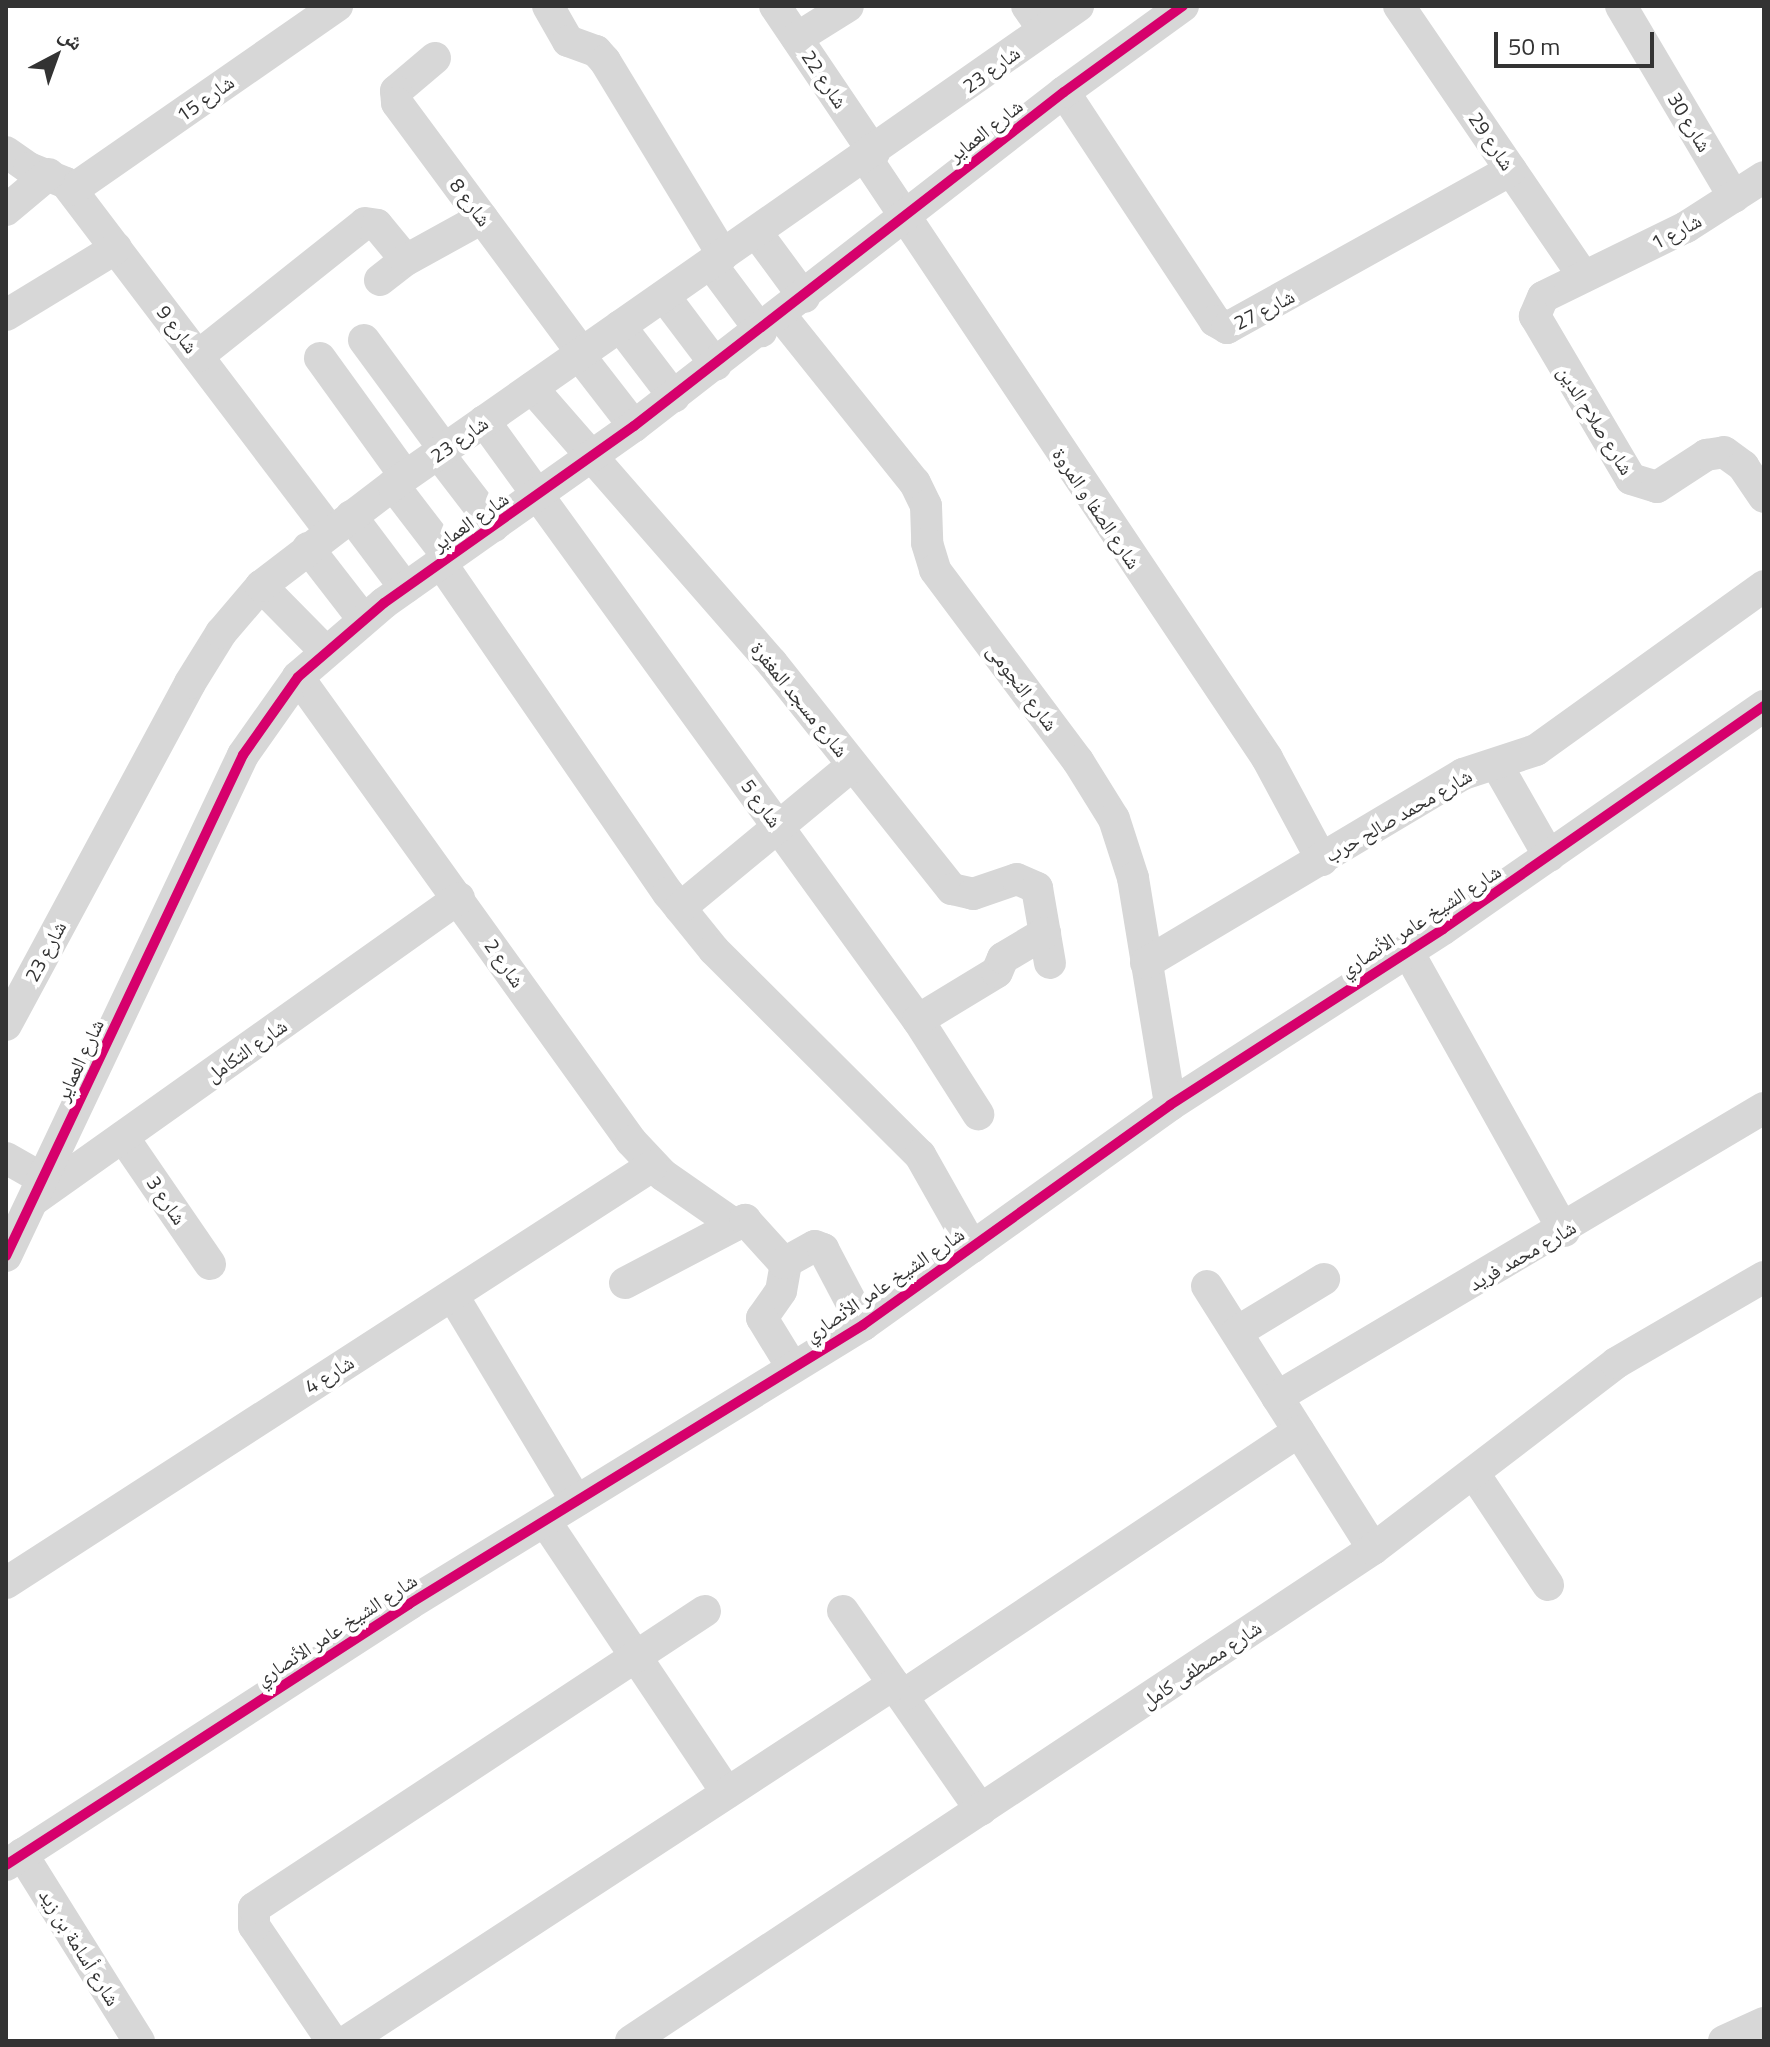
<!DOCTYPE html>
<html>
<head>
<meta charset="utf-8">
<style>
  body { margin:0 }
  #map { position:relative; width:1770px; height:2047px; overflow:hidden; background:#fff; font-family:"Titillium Web","Noto Naskh Arabic",sans-serif }
  div>[style] { position:absolute }
  .minor>* { height:32px; margin:-16px; padding:0 16px; transform-origin:16px; border-radius:16px; background:#d7d7d7 }
  .cycleway>* { height:10px; margin:-5px; padding:0 5px; transform-origin:5px; border-radius:5px; background:#d6006c }
  span { translate:-50% -50%; white-space:nowrap; text-align:center; line-height:1.15; -webkit-text-stroke:8px #fff; paint-order:stroke }
  .street-label { font-size:20px; color:#333 }
  .frame { position:absolute; inset:0; border:8px solid #333; pointer-events:none }
  .north { position:absolute; left:16px; top:16px; width:80px; height:80px; -webkit-text-stroke:6px #fff; paint-order:stroke; rotate:41deg; font-size:22px; font-weight:700; line-height:32px; text-align:center; color:#333 }
  .north::after { content:''; display:block; margin:auto; width:28px; height:36px; background:#333; clip-path:polygon(50% 0,100% 100%,50% 72%,0 100%) }
  .scale { position:absolute; left:1494px; top:32px; width:160px; height:36px; box-sizing:border-box; border:4px solid #333; border-top:0; padding-left:10px; font-size:24px; line-height:28px; white-space:nowrap; color:#333; -webkit-text-stroke:6px #fff; paint-order:stroke }
</style>
</head>
<body>
<div id="map">
  <div class="minor">
    <i style="left:548px;top:6px;width:40px;rotate:60.3deg"></i>
    <i style="left:568px;top:41px;width:30px;rotate:20deg"></i>
    <i style="left:596px;top:51px;width:13px;rotate:48deg"></i>
    <i style="left:605px;top:61px;width:227px;rotate:58.7deg"></i>
    <i style="left:775px;top:6px;width:177px;rotate:56deg"></i>
    <i style="left:1027px;top:6px;width:29px;rotate:55deg"></i>
    <i style="left:1399px;top:6px;width:327px;rotate:55.7deg"></i>
    <i style="left:1621px;top:6px;width:222px;rotate:59.4deg"></i>
    <i style="left:797px;top:38px;width:60px;rotate:-32.1deg"></i>
    <i style="left:435px;top:58px;width:51px;rotate:139.8deg"></i>
    <i style="left:396px;top:91px;width:12px;rotate:85deg"></i>
    <i style="left:397px;top:103px;width:311px;rotate:53.5deg"></i>
    <i style="left:1064px;top:92px;width:274px;rotate:56.6deg"></i>
    <i style="left:1215px;top:321px;width:14px;rotate:30deg"></i>
    <i style="left:1227px;top:328px;width:325px;rotate:-29.1deg"></i>
    <i style="left:6px;top:152px;width:28px;rotate:35deg"></i>
    <i style="left:29px;top:168px;width:40px;rotate:22deg"></i>
    <i style="left:66px;top:183px;width:437px;rotate:52.8deg"></i>
    <i style="left:866px;top:158px;width:722px;rotate:56.24deg"></i>
    <i style="left:1267px;top:758px;width:116px;rotate:61.7deg"></i>
    <i style="left:1764px;top:177px;width:93px;rotate:147.3deg"></i>
    <i style="left:1686px;top:227px;width:159px;rotate:153.9deg"></i>
    <i style="left:1543px;top:297px;width:21px;rotate:113deg"></i>
    <i style="left:1535px;top:316px;width:189px;rotate:59.5deg"></i>
    <i style="left:1631px;top:479px;width:27px;rotate:17deg"></i>
    <i style="left:1657px;top:487px;width:59px;rotate:-33.1deg"></i>
    <i style="left:1706px;top:455px;width:18px;rotate:-9deg"></i>
    <i style="left:1724px;top:452px;width:24px;rotate:36deg"></i>
    <i style="left:1743px;top:466px;width:37px;rotate:56deg"></i>
    <i style="left:72px;top:190px;width:323px;rotate:-34.8deg"></i>
    <i style="left:6px;top:210px;width:56px;rotate:-39.9deg"></i>
    <i style="left:756px;top:232px;width:81px;rotate:53.6deg"></i>
    <i style="left:711px;top:264px;width:84px;rotate:53.3deg"></i>
    <i style="left:380px;top:280px;width:33px;rotate:-38deg"></i>
    <i style="left:664px;top:296px;width:86px;rotate:53deg"></i>
    <i style="left:6px;top:315px;width:129px;rotate:-31.3deg"></i>
    <i style="left:781px;top:316px;width:214px;rotate:51.3deg"></i>
    <i style="left:915px;top:483px;width:25px;rotate:64deg"></i>
    <i style="left:926px;top:506px;width:37px;rotate:88deg"></i>
    <i style="left:927px;top:543px;width:28px;rotate:73deg"></i>
    <i style="left:935px;top:570px;width:239px;rotate:53.2deg"></i>
    <i style="left:1078px;top:761px;width:68px;rotate:58.2deg"></i>
    <i style="left:1114px;top:819px;width:62px;rotate:72.1deg"></i>
    <i style="left:1133px;top:878px;width:230px;rotate:80.7deg"></i>
    <i style="left:620px;top:326px;width:89px;rotate:52.7deg"></i>
    <i style="left:364px;top:340px;width:135px;rotate:53.7deg"></i>
    <i style="left:579px;top:355px;width:90px;rotate:52.2deg"></i>
    <i style="left:198px;top:356px;width:213px;rotate:-38.5deg"></i>
    <i style="left:365px;top:223px;width:12px;rotate:9deg"></i>
    <i style="left:377px;top:225px;width:45px;rotate:50.4deg"></i>
    <i style="left:406px;top:260px;width:87px;rotate:-28.9deg"></i>
    <i style="left:320px;top:358px;width:145px;rotate:54.2deg"></i>
    <i style="left:532px;top:388px;width:365px;rotate:48.9deg"></i>
    <i style="left:772px;top:663px;width:289px;rotate:51.5deg"></i>
    <i style="left:952px;top:889px;width:22px;rotate:13deg"></i>
    <i style="left:973px;top:894px;width:46px;rotate:-18.8deg"></i>
    <i style="left:1017px;top:879px;width:22px;rotate:24deg"></i>
    <i style="left:1037px;top:888px;width:76px;rotate:80.2deg"></i>
    <i style="left:484px;top:421px;width:740px;rotate:54.08deg"></i>
    <i style="left:918px;top:1020px;width:112px;rotate:57.4deg"></i>
    <i style="left:438px;top:453px;width:92px;rotate:52.5deg"></i>
    <i style="left:393px;top:485px;width:92px;rotate:52.5deg"></i>
    <i style="left:351px;top:516px;width:90px;rotate:53.1deg"></i>
    <i style="left:308px;top:548px;width:90px;rotate:52.2deg"></i>
    <i style="left:441px;top:563px;width:401px;rotate:55.5deg"></i>
    <i style="left:668px;top:893px;width:73px;rotate:51.1deg"></i>
    <i style="left:714px;top:950px;width:291px;rotate:44.9deg"></i>
    <i style="left:920px;top:1155px;width:106px;rotate:60.5deg"></i>
    <i style="left:261px;top:586px;width:91px;rotate:45.4deg"></i>
    <i style="left:298px;top:677px;width:571px;rotate:54.33deg"></i>
    <i style="left:631px;top:1141px;width:47px;rotate:46.7deg"></i>
    <i style="left:663px;top:1175px;width:88px;rotate:34.8deg"></i>
    <i style="left:1497px;top:765px;width:105px;rotate:60.3deg"></i>
    <i style="left:680px;top:908px;width:224px;rotate:-39.6deg"></i>
    <i style="left:1407px;top:950px;width:322px;rotate:60.8deg"></i>
    <i style="left:1146px;top:963px;width:369px;rotate:-30.8deg"></i>
    <i style="left:1463px;top:774px;width:77px;rotate:-18.2deg"></i>
    <i style="left:1536px;top:750px;width:281px;rotate:-35.7deg"></i>
    <i style="left:918px;top:1020px;width:92px;rotate:-31.3deg"></i>
    <i style="left:997px;top:972px;width:15px;rotate:-67deg"></i>
    <i style="left:1003px;top:958px;width:49px;rotate:-30.8deg"></i>
    <i style="left:6px;top:1025px;width:388px;rotate:-61.7deg"></i>
    <i style="left:190px;top:683px;width:59px;rotate:-58.2deg"></i>
    <i style="left:221px;top:633px;width:62px;rotate:-49.6deg"></i>
    <i style="left:261px;top:586px;width:166px;rotate:-37.4deg"></i>
    <i style="left:393px;top:485px;width:836px;rotate:-34.96deg"></i>
    <i style="left:123px;top:1137px;width:154px;rotate:55.6deg"></i>
    <i style="left:6px;top:1158px;width:43px;rotate:29.6deg"></i>
    <i style="left:35px;top:1199px;width:520px;rotate:-35.37deg"></i>
    <i style="left:6px;top:1256px;width:554px;rotate:-64.68deg"></i>
    <i style="left:243px;top:755px;width:95px;rotate:-54.8deg"></i>
    <i style="left:298px;top:677px;width:113px;rotate:-40.7deg"></i>
    <i style="left:384px;top:603px;width:306px;rotate:-35.3deg"></i>
    <i style="left:634px;top:426px;width:544px;rotate:-37.84deg"></i>
    <i style="left:1064px;top:92px;width:147px;rotate:-35.9deg"></i>
    <i style="left:786px;top:1263px;width:28px;rotate:100deg"></i>
    <i style="left:781px;top:1291px;width:33px;rotate:125deg"></i>
    <i style="left:762px;top:1318px;width:57px;rotate:58.5deg"></i>
    <i style="left:625px;top:1283px;width:136px;rotate:-27.7deg"></i>
    <i style="left:745px;top:1220px;width:58px;rotate:47.8deg"></i>
    <i style="left:784px;top:1263px;width:35px;rotate:-29deg"></i>
    <i style="left:815px;top:1246px;width:9px;rotate:21deg"></i>
    <i style="left:823px;top:1249px;width:86px;rotate:62.2deg"></i>
    <i style="left:1207px;top:1286px;width:311px;rotate:57.7deg"></i>
    <i style="left:453px;top:1296px;width:239px;rotate:59deg"></i>
    <i style="left:1237px;top:1332px;width:102px;rotate:-31.3deg"></i>
    <i style="left:1277px;top:1397px;width:566px;rotate:-30.69deg"></i>
    <i style="left:1475px;top:1475px;width:132px;rotate:56.4deg"></i>
    <i style="left:545px;top:1521px;width:327px;rotate:56.2deg"></i>
    <i style="left:6px;top:1583px;width:769px;rotate:-32.84deg"></i>
    <i style="left:843px;top:1611px;width:242px;rotate:55.3deg"></i>
    <i style="left:902px;top:1696px;width:477px;rotate:-33.7deg"></i>
    <i style="left:22px;top:1854px;width:221px;rotate:58deg"></i>
    <i style="left:6px;top:1865px;width:480px;rotate:-32.9deg"></i>
    <i style="left:409px;top:1604px;width:533px;rotate:-31.57deg"></i>
    <i style="left:863px;top:1325px;width:378px;rotate:-35.6deg"></i>
    <i style="left:1170px;top:1105px;width:325px;rotate:-32.8deg"></i>
    <i style="left:1443px;top:929px;width:391px;rotate:-34.8deg"></i>
    <i style="left:332px;top:2041px;width:139px;rotate:-124.1deg"></i>
    <i style="left:254px;top:1926px;width:18px;rotate:-90deg"></i>
    <i style="left:254px;top:1908px;width:540px;rotate:-33.37deg"></i>
    <i style="left:347px;top:2041px;width:653px;rotate:-33.13deg"></i>
    <i style="left:631px;top:2041px;width:890px;rotate:-33.55deg"></i>
    <i style="left:1373px;top:1549px;width:306px;rotate:-37.4deg"></i>
    <i style="left:1616px;top:1363px;width:171px;rotate:-30.2deg"></i>
    <i style="left:1724px;top:2041px;width:44px;rotate:-24.2deg"></i>
  </div>
  <div class="cycleway">
    <i style="left:6px;top:1256px;width:554px;rotate:-64.68deg"></i>
    <i style="left:243px;top:755px;width:95px;rotate:-54.8deg"></i>
    <i style="left:298px;top:677px;width:113px;rotate:-40.7deg"></i>
    <i style="left:384px;top:603px;width:306px;rotate:-35.3deg"></i>
    <i style="left:634px;top:426px;width:544px;rotate:-37.84deg"></i>
    <i style="left:1064px;top:92px;width:147px;rotate:-35.9deg"></i>
    <i style="left:6px;top:1865px;width:480px;rotate:-32.9deg"></i>
    <i style="left:409px;top:1604px;width:533px;rotate:-31.57deg"></i>
    <i style="left:863px;top:1325px;width:378px;rotate:-35.6deg"></i>
    <i style="left:1170px;top:1105px;width:325px;rotate:-32.8deg"></i>
    <i style="left:1443px;top:929px;width:391px;rotate:-34.8deg"></i>
  </div>
  <div class="street-label">
    <span style="left:991px;top:69px;rotate:-36deg">شارع 23</span>
    <span style="left:825px;top:79px;rotate:56deg">شارع 22</span>
    <span style="left:205px;top:98px;rotate:-35deg">شارع 15</span>
    <span style="left:1690px;top:122px;rotate:59deg">شارع 30</span>
    <span style="left:985px;top:130px;rotate:-38deg">شارع العماير</span>
    <span style="left:1492px;top:141px;rotate:56deg">شارع 29</span>
    <span style="left:471px;top:202px;rotate:53deg">شارع 8</span>
    <span style="left:1676px;top:231px;rotate:-28deg">شارع 1</span>
    <span style="left:1264px;top:309px;rotate:-27deg">شارع 27</span>
    <span style="left:178px;top:329px;rotate:53deg">شارع 9</span>
    <span style="left:1596px;top:420px;rotate:58deg">شارع صلاح الدين</span>
    <span style="left:459px;top:439px;rotate:-35deg">شارع 23</span>
    <span style="left:1097px;top:508px;rotate:56deg">شارع الصفا و المروة</span>
    <span style="left:470px;top:521px;rotate:-35deg">شارع العماير</span>
    <span style="left:1023px;top:687px;rotate:53deg">شارع النجومى</span>
    <span style="left:800px;top:699px;rotate:51deg">شارع مسجد المغفرة</span>
    <span style="left:762px;top:803px;rotate:54deg">شارع 5</span>
    <span style="left:1398px;top:815px;rotate:-30deg">شارع محمد صالح حرب</span>
    <span style="left:1420px;top:920px;rotate:-33deg">شارع الشيخ عامر الأنصاري</span>
    <span style="left:45px;top:951px;rotate:-62deg">شارع 23</span>
    <span style="left:505px;top:963px;rotate:55deg">شارع 2</span>
    <span style="left:246px;top:1050px;rotate:-35deg">شارع التكامل</span>
    <span style="left:79px;top:1060px;rotate:-65deg">شارع العماير</span>
    <span style="left:167px;top:1200px;rotate:56deg">شارع 3</span>
    <span style="left:1522px;top:1255px;rotate:-30deg">شارع محمد فريد</span>
    <span style="left:884px;top:1284px;rotate:-34deg">شارع الشيخ عامر الأنصاري</span>
    <span style="left:329px;top:1374px;rotate:-32deg">شارع 4</span>
    <span style="left:336px;top:1629px;rotate:-33deg">شارع الشيخ عامر الأنصاري</span>
    <span style="left:1201px;top:1664px;rotate:-34deg">شارع مصطفى كامل</span>
    <span style="left:80px;top:1947px;rotate:58deg">شارع أسامة بن زيد</span>
  </div>
  <div class="frame"></div>
  <div class="north">ش</div>
  <div class="scale">50 m</div>
</div>
</body>
</html>
